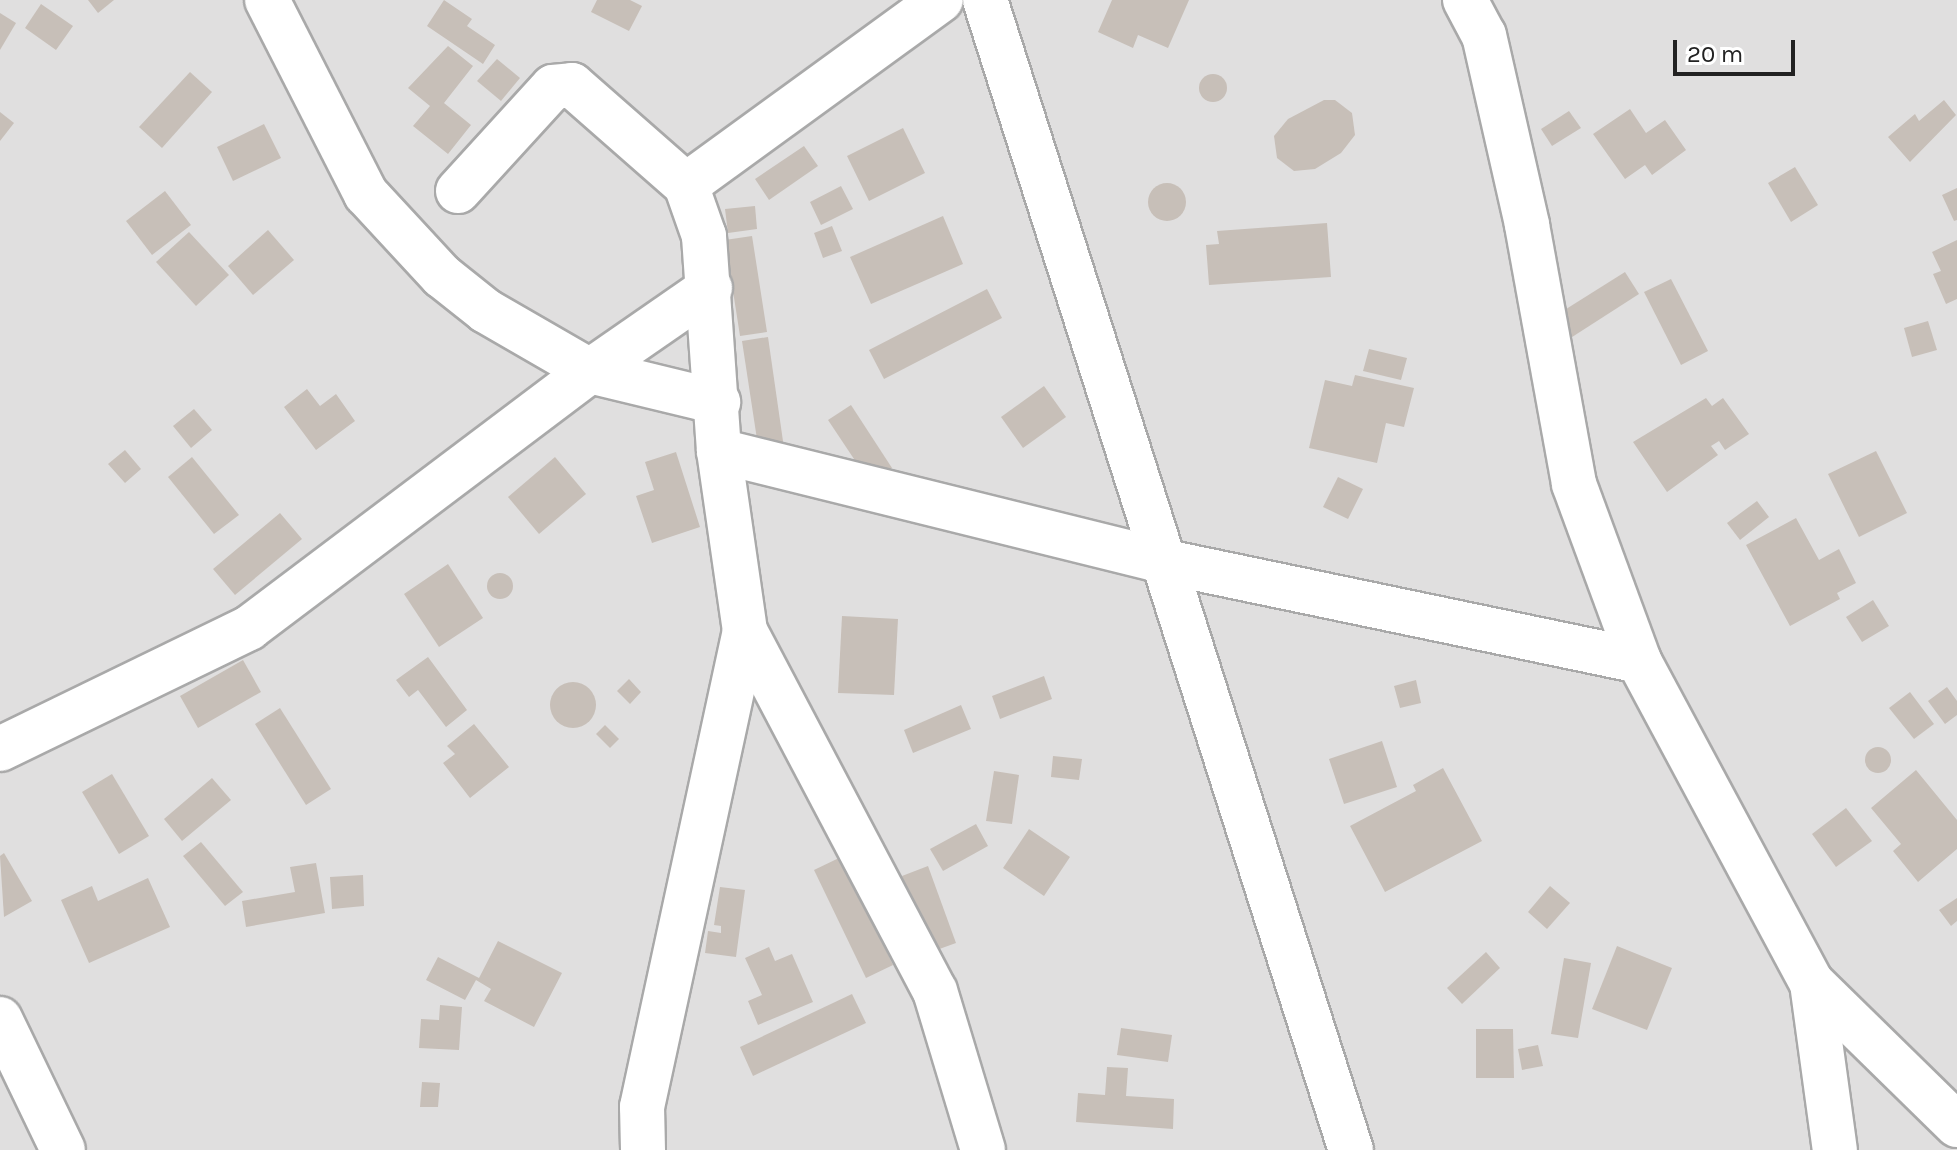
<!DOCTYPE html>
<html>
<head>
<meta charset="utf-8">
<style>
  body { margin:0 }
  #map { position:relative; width:1957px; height:1150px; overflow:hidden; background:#f2efe9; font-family:Karla,sans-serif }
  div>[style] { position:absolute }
  .residential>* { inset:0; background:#e0dfdf }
  .building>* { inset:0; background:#c7bfb8 }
  .round { border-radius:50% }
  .roads { filter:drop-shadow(2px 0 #a9a9a9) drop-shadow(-2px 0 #a9a9a9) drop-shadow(0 2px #a9a9a9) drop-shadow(0 -2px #a9a9a9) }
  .street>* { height:44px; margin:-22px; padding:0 22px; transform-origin:22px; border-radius:22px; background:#fff }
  span { translate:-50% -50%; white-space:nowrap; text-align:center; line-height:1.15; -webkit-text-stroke:6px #fff; paint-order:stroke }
  .scale { position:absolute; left:1673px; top:40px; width:122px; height:36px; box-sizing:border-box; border:4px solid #222; border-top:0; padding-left:10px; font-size:24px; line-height:28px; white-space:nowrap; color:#222; -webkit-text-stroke:6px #fff; paint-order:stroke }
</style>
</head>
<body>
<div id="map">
  <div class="residential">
    <i style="clip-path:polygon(0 0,1957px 0,1957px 1150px,0 1150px)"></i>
  </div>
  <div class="building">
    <i style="clip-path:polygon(88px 0,114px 0,98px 13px)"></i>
    <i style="clip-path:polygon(444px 0,472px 19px,467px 26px,495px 45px,483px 64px,427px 26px)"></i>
    <i style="clip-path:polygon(597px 0,630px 0,642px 6px,629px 31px,591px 12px)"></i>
    <i style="clip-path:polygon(1112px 0,1189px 0,1168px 48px,1138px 35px,1133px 48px,1098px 32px)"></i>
    <i style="clip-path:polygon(41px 4px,73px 26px,56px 50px,25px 28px)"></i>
    <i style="clip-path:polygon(0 13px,16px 23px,0 50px)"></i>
    <i style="clip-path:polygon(448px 46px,473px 66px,444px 103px,471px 125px,448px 154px,413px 126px,430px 106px,408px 88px)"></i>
    <i style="clip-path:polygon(497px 59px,520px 78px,501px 101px,477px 81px)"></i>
    <i style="clip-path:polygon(190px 72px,212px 92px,162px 148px,139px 127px)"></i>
    <i class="round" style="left:1199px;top:74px;width:28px;height:28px"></i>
    <i style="clip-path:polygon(1324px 100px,1335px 100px,1352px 113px,1355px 135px,1341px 153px,1315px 169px,1294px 171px,1277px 158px,1274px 136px,1288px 119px)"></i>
    <i style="clip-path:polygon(1944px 100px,1956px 115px,1910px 162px,1888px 137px,1915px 114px,1919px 121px)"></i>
    <i style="clip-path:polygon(1630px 109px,1646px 133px,1665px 120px,1686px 150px,1652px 175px,1645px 165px,1625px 179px,1593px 134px)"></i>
    <i style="clip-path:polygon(1569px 111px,1581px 128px,1552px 146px,1541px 129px)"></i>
    <i style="clip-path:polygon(0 112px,14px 123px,0 141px)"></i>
    <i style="clip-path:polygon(264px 124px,281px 158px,233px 181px,217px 147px)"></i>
    <i style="clip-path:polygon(903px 128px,925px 173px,869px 201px,847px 156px)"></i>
    <i style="clip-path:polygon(804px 146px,818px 166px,769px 200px,755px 179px)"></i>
    <i style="clip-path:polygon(1795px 167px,1818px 205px,1791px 222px,1768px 183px)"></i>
    <i class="round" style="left:1148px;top:183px;width:38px;height:38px"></i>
    <i style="clip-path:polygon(841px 186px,853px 209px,821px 225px,810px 202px)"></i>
    <i style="clip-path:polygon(1957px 188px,1957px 220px,1954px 221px,1942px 195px)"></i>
    <i style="clip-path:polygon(165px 191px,191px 225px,152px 255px,126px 221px)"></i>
    <i style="clip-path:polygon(755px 206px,757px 229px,728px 233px,725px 209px)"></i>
    <i style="clip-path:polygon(943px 216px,963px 264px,871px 304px,850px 257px)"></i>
    <i style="clip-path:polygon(1327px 223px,1331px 277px,1209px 285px,1206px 245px,1219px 244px,1217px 231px)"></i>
    <i style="clip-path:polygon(832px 226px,842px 251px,823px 258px,814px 233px)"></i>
    <i style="clip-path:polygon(268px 230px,294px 260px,253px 295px,228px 266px)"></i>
    <i style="clip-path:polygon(189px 232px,229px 275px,196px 306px,156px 262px)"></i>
    <i style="clip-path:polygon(752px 236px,767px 332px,740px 336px,725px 240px)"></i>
    <i style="clip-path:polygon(1957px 240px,1957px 299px,1946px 304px,1933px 274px,1941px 271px,1932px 252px)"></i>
    <i style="clip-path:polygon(1625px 272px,1639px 294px,1569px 339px,1555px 316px)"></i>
    <i style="clip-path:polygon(1671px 279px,1708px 351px,1681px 365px,1644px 292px)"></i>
    <i style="clip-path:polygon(987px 289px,1002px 318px,884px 379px,869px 350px)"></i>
    <i style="clip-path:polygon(1928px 321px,1937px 350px,1912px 357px,1904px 328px)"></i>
    <i style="clip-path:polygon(768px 337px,785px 455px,760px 459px,742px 341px)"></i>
    <i style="clip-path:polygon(1369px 349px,1407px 358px,1401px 380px,1363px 371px)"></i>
    <i style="clip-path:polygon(1355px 375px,1414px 388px,1404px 427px,1386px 423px,1377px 463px,1309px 448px,1325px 380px,1352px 386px)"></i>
    <i style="clip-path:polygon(1044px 386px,1066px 417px,1023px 448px,1001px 417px)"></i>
    <i style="clip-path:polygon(307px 389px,320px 406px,336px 394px,355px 421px,316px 450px,284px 407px)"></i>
    <i style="clip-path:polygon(1706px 398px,1712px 406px,1723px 398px,1749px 434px,1725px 450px,1719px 441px,1711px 446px,1718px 455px,1667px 492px,1633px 442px)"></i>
    <i style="clip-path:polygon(851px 405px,892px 468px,870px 483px,828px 420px)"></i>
    <i style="clip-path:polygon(194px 409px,212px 430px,191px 448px,173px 426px)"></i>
    <i style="clip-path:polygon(125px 450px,141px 469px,125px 483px,108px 464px)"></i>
    <i style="clip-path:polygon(1876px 451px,1907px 513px,1859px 537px,1828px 474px)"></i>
    <i style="clip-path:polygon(676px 452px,700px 527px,652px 543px,636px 496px,654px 490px,645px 462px)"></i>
    <i style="clip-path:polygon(192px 457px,239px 515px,214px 534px,168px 477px)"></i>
    <i style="clip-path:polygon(555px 457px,586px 494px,539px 534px,508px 497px)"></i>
    <i style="clip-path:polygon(1338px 477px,1363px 489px,1348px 519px,1323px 507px)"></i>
    <i style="clip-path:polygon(1757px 501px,1769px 517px,1740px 540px,1727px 523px)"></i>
    <i style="clip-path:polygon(280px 513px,302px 539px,235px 595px,213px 569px)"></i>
    <i style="clip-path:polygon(1796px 518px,1819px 560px,1839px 549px,1856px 583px,1837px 593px,1840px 599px,1790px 626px,1746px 545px)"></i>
    <i style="clip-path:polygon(448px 564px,483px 618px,439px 647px,404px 594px)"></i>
    <i class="round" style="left:487px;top:573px;width:26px;height:26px"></i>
    <i style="clip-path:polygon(1873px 600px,1889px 626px,1862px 642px,1846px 617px)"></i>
    <i style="clip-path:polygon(842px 616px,898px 619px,894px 695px,838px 693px)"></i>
    <i style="clip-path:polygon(428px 657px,467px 710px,446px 727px,418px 690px,409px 697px,396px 680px)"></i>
    <i style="clip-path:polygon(243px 660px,261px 692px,198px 728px,180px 696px)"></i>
    <i style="clip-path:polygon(1044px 676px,1052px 699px,1000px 719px,992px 696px)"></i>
    <i style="clip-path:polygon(629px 679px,641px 692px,630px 704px,617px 691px)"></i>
    <i style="clip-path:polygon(1416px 680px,1421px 703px,1400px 708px,1394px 686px)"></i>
    <i class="round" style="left:550px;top:682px;width:46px;height:46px"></i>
    <i style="clip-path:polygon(1947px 687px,1957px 701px,1957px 715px,1945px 724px,1928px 701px)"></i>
    <i style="clip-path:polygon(1910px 692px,1934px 724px,1914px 739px,1889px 708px)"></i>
    <i style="clip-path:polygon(961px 705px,971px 729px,913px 753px,904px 730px)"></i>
    <i style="clip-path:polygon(280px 708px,331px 789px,306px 805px,255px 724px)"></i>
    <i style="clip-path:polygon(474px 724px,509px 767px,470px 798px,443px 763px,455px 754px,447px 746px)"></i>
    <i style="clip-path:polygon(605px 725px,619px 739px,610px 748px,596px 734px)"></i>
    <i style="clip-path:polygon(1382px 741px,1397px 787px,1344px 804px,1329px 759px)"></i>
    <i class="round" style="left:1865px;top:747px;width:26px;height:26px"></i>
    <i style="clip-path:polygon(1053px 756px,1082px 759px,1079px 780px,1051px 777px)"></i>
    <i style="clip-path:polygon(1443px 768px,1482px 841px,1385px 892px,1350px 826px,1416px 791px,1413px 785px)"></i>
    <i style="clip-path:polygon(1916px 770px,1957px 820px,1957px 849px,1918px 882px,1893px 851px,1901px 844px,1871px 808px)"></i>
    <i style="clip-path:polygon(994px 771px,1019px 775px,1012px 824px,986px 821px)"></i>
    <i style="clip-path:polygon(112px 774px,149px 836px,119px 854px,82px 792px)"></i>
    <i style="clip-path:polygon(212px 778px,231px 800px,182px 841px,164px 819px)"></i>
    <i style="clip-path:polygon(1846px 808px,1872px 841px,1836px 867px,1812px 834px)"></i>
    <i style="clip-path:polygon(976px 824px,988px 846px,943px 871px,930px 849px)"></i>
    <i style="clip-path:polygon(1029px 829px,1070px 857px,1044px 896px,1003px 868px)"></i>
    <i style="clip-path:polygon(201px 842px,243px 892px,225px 906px,183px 856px)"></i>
    <i style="clip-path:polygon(4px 853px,32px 901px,4px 917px,0 856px)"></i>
    <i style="clip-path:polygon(841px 857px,893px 965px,866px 978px,814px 870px)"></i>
    <i style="clip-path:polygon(316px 863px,325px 913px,246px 927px,242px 901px,295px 892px,290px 867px)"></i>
    <i style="clip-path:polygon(928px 866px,956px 943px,931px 952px,902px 876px)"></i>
    <i style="clip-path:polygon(363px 875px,364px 906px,332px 909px,330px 877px)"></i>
    <i style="clip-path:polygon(148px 878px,170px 927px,89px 963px,61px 900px,92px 886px,98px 901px)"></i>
    <i style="clip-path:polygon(1550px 886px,1570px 903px,1547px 929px,1528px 912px)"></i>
    <i style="clip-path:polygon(720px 887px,745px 890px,736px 957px,705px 953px,708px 931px,721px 933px,721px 926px,714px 925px)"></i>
    <i style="clip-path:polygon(1957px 898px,1957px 921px,1951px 926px,1939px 910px)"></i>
    <i style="clip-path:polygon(498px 941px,562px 973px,534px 1027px,484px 1001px,491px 989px,476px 980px,465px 1000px,426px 980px,438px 957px,479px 978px)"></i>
    <i style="clip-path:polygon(1617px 946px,1672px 968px,1647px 1030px,1592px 1009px)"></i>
    <i style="clip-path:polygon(769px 947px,775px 961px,792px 954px,813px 1002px,758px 1025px,748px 1001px,762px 995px,745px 958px)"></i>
    <i style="clip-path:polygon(1486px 952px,1500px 968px,1462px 1004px,1447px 988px)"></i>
    <i style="clip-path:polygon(1564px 958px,1591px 963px,1578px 1038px,1551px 1034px)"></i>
    <i style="clip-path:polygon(852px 994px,866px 1023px,753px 1076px,740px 1047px)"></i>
    <i style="clip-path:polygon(440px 1005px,462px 1007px,459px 1050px,419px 1048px,421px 1019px,439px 1020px)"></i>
    <i style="clip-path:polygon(1121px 1028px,1172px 1035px,1168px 1062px,1117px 1055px)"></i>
    <i style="clip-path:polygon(1476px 1029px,1513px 1029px,1514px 1078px,1476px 1078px)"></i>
    <i style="clip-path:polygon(1538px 1045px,1543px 1066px,1522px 1070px,1518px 1049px)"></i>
    <i style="clip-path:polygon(1107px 1067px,1128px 1068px,1126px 1096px,1174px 1099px,1173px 1129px,1076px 1122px,1078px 1093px,1105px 1095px)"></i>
    <i style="clip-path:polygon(422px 1082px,440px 1083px,438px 1107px,420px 1107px)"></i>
  </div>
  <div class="roads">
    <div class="street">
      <i style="left:267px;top:0;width:218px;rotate:63deg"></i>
      <i style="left:366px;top:194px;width:112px;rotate:47.2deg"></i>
      <i style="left:442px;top:276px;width:56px;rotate:38.5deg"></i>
      <i style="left:486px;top:311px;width:120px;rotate:30deg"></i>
      <i style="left:590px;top:371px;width:132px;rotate:13.6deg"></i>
      <i style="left:985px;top:0;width:1207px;rotate:72.35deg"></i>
      <i style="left:1465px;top:0;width:40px;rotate:62deg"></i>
      <i style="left:1484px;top:35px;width:195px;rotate:77.2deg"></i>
      <i style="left:1527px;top:225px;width:263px;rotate:79.7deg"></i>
      <i style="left:1574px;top:484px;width:189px;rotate:69.8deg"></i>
      <i style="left:1639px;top:661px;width:366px;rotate:61.8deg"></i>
      <i style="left:1812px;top:983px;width:169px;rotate:82.2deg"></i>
      <i style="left:458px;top:191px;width:141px;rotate:-47.6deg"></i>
      <i style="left:553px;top:87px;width:19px;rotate:-6deg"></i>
      <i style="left:572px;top:85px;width:152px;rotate:41.3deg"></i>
      <i style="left:719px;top:451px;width:461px;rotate:13.9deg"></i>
      <i style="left:1166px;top:562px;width:483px;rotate:11.8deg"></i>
      <i style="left:745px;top:631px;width:407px;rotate:62.2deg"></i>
      <i style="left:935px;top:991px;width:166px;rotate:73.2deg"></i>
      <i style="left:0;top:749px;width:277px;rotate:-25.9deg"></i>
      <i style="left:249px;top:628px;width:427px;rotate:-37deg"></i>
      <i style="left:590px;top:371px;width:146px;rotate:-34.7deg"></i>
      <i style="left:1812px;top:983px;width:203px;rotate:44.4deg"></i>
      <i style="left:0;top:1019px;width:145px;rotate:64.3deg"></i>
      <i style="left:643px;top:1150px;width:43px;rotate:-91.3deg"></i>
      <i style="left:642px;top:1107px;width:487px;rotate:-77.8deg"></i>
      <i style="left:745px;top:631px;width:182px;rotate:-98.2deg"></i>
      <i style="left:719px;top:451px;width:216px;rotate:-94deg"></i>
      <i style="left:704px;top:236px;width:54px;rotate:-109.4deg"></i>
      <i style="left:686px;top:185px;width:315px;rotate:-36deg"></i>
    </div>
  </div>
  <div class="scale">20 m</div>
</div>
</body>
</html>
